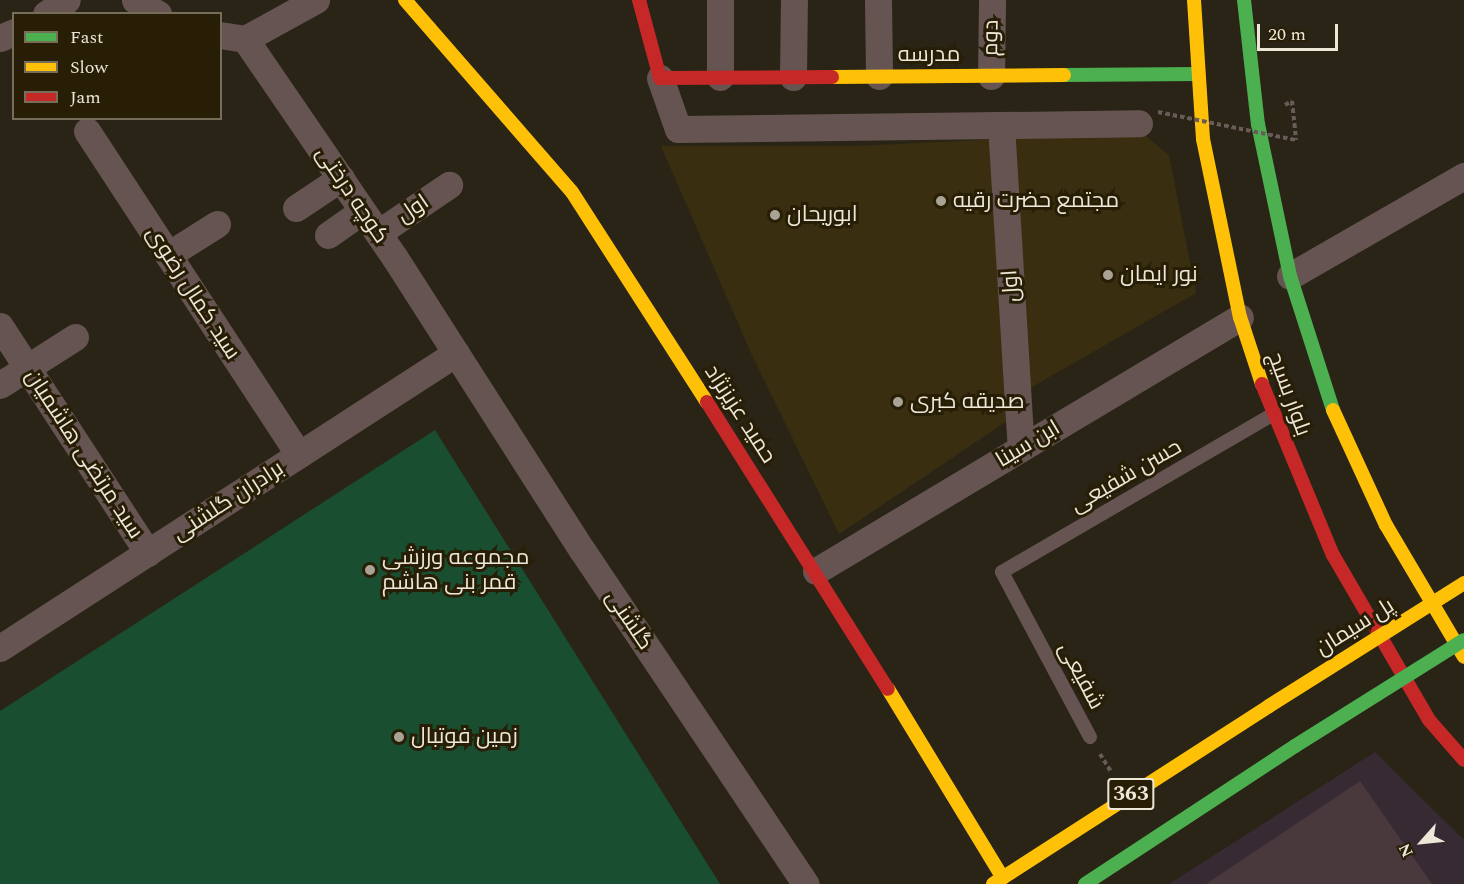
<!DOCTYPE html>
<html>
<head>
<meta charset="utf-8">
<style>
  body { margin:0 }
  #map { position:relative; width:1464px; height:884px; overflow:hidden; background:#292416; font-family:Spectral,Cairo,serif }
  div>[style] { position:absolute }
  .industrial>* { inset:0; background:#382a33 }
  .built>* { inset:0; background:#3a2e10 }
  .green>* { inset:0; background:#194e30 }
  .building>* { inset:0; background:#49393d }
  .path>* { height:4px; margin-top:-2px; transform-origin:0; background:repeating-linear-gradient(90deg,#695c58 0 4.5px,transparent 0 7.5px) }
  .lane>* { height:14px; margin:-7px; padding:0 7px; transform-origin:7px; border-radius:7px; background:#665452 }
  .street>* { height:27px; margin:-13.5px; padding:0 13.5px; transform-origin:13.5px; border-radius:13.5px; background:#665452 }
  .fast>* { height:14px; margin:-7px; padding:0 7px; transform-origin:7px; border-radius:7px; background:#4caf50 }
  .slow>* { height:14px; margin:-7px; padding:0 7px; transform-origin:7px; border-radius:7px; background:#ffc107 }
  .jam>* { height:14px; margin:-7px; padding:0 7px; transform-origin:7px; border-radius:7px; background:#c62828 }
  .path-bridge>* { height:4px; margin-top:-2px; transform-origin:0; background:repeating-linear-gradient(90deg,#695c58 0 4.5px,transparent 0 7.5px) }
  .fast-bridge>* { height:14px; margin:-7px; padding:0 7px; transform-origin:7px; border-radius:7px; background:#4caf50 }
  .slow-bridge>* { height:14px; margin:-7px; padding:0 7px; transform-origin:7px; border-radius:7px; background:#ffc107 }
  .dots>* { width:16px; height:16px; translate:-50% -50%; box-sizing:border-box; border:3px solid #271e05; border-radius:50% }
  span { translate:-50% -50%; white-space:nowrap; text-align:center; line-height:1.15; -webkit-text-stroke:6px #271e05; paint-order:stroke }
  .shield-label span { padding:2px 4px; background:#271e05; border:2px solid; border-radius:4px; -webkit-text-stroke-width:0 }
  .shield-label { font-size:21px; color:#ede7d8; font-weight:700 }
  .street-label { font-size:22px; color:#ede7d8 }
  .poi-label { font-size:22px; color:#ede7d8 }
  .left { translate:0 -50%; text-align:left }
  .legend { position:absolute; left:12px; top:12px; width:210px; height:108px; box-sizing:border-box; background:#271e05; border:2px solid #766e59; margin:0; padding:8px 10px; list-style:none; font-size:18px; color:#ede7d8 }
  .legend li { display:flex; align-items:center; gap:12px; height:30px }
  .legend b { width:30px; border:2px solid #766e59 }
  .north { position:absolute; left:1392px; top:812px; width:60px; height:60px; -webkit-text-stroke:4px #271e05; paint-order:stroke; rotate:243deg; font-size:16px; font-weight:700; line-height:24px; text-align:center; color:#ede7d8 }
  .north::after { content:''; display:block; margin:auto; width:21px; height:27px; background:#ede7d8; clip-path:polygon(50% 0,100% 100%,50% 72%,0 100%) }
  .scale { position:absolute; left:1257px; top:24px; width:81px; height:27px; box-sizing:border-box; border:3px solid #ede7d8; border-top:0; padding-left:8px; font-size:18px; line-height:21px; white-space:nowrap; color:#ede7d8; -webkit-text-stroke:4px #271e05; paint-order:stroke }
</style>
</head>
<body>
<div id="map">
  <div class="industrial">
    <i style="clip-path:polygon(1375px 752px,1464px 840px,1464px 884px,1169px 884px)"></i>
  </div>
  <div class="built">
    <i style="clip-path:polygon(1135px 127px,1169px 155px,1196px 293px,1025px 391px,1019px 413px,839px 534px,751px 353px,661px 146px,856px 146px,1023px 138px)"></i>
  </div>
  <div class="green">
    <i style="clip-path:polygon(435px 430px,720px 884px,0 884px,0 711px)"></i>
  </div>
  <div class="building">
    <i style="clip-path:polygon(1360px 781px,1432px 884px,1206px 884px)"></i>
  </div>
  <div class="path">
    <i style="left:1285px;top:105px;width:8px;rotate:-30deg"></i>
    <i style="left:1292px;top:101px;width:39px;rotate:84deg"></i>
    <i style="left:1100px;top:754px;width:22px;rotate:58deg"></i>
  </div>
  <div class="lane">
    <i style="left:1090px;top:737px;width:187px;rotate:-118.1deg"></i>
    <i style="left:1002px;top:572px;width:312px;rotate:-30.2deg"></i>
  </div>
  <div class="street">
    <i style="left:135px;top:0;width:27px;rotate:31deg"></i>
    <i style="left:878px;top:0;width:76px;rotate:89.2deg"></i>
    <i style="left:46px;top:14px;width:25px;rotate:-34deg"></i>
    <i style="left:220px;top:35px;width:25px;rotate:9deg"></i>
    <i style="left:245px;top:39px;width:81px;rotate:-28.8deg"></i>
    <i style="left:0;top:38px;width:15px;rotate:-23deg"></i>
    <i style="left:245px;top:39px;width:265px;rotate:55.6deg"></i>
    <i style="left:395px;top:258px;width:347px;rotate:57.4deg"></i>
    <i style="left:582px;top:550px;width:402px;rotate:56.2deg"></i>
    <i style="left:991px;top:76px;width:76px;rotate:-89.2deg"></i>
    <i style="left:720px;top:77px;width:77px;rotate:-90deg"></i>
    <i style="left:793px;top:77px;width:77px;rotate:-89.3deg"></i>
    <i style="left:660px;top:78px;width:54px;rotate:70.6deg"></i>
    <i style="left:678px;top:129px;width:461px;rotate:-0.7deg"></i>
    <i style="left:1001px;top:125px;width:324px;rotate:86.5deg"></i>
    <i style="left:87px;top:131px;width:387px;rotate:56.8deg"></i>
    <i style="left:296px;top:208px;width:54px;rotate:-33.7deg"></i>
    <i style="left:378px;top:233px;width:86px;rotate:-34.1deg"></i>
    <i style="left:328px;top:235px;width:42px;rotate:-35.2deg"></i>
    <i style="left:168px;top:255px;width:58px;rotate:-32.3deg"></i>
    <i style="left:1290px;top:276px;width:201px;rotate:-29.9deg"></i>
    <i style="left:0;top:326px;width:271px;rotate:56.9deg"></i>
    <i style="left:0;top:385px;width:89px;rotate:-32.6deg"></i>
    <i style="left:816px;top:571px;width:494px;rotate:-30.9deg"></i>
    <i style="left:0;top:648px;width:543px;rotate:-32.9deg"></i>
  </div>
  <div class="fast">
    <i style="left:1244px;top:0;width:125px;rotate:83.6deg"></i>
    <i style="left:1258px;top:124px;width:155px;rotate:78.1deg"></i>
    <i style="left:1290px;top:276px;width:141px;rotate:72.2deg"></i>
    <i style="left:1064px;top:75px;width:134px;rotate:-0.4deg"></i>
    <i style="left:1085px;top:884px;width:251px;rotate:-33.3deg"></i>
  </div>
  <div class="slow">
    <i style="left:405px;top:0;width:254px;rotate:49deg"></i>
    <i style="left:572px;top:192px;width:250px;rotate:57.3deg"></i>
    <i style="left:1194px;top:0;width:139px;rotate:86.3deg"></i>
    <i style="left:1203px;top:139px;width:182px;rotate:78.3deg"></i>
    <i style="left:1240px;top:317px;width:71px;rotate:71.8deg"></i>
    <i style="left:832px;top:77px;width:232px;rotate:-0.5deg"></i>
    <i style="left:1333px;top:410px;width:127px;rotate:65.3deg"></i>
    <i style="left:1386px;top:525px;width:153px;rotate:59.4deg"></i>
    <i style="left:888px;top:689px;width:221px;rotate:58.7deg"></i>
    <i style="left:993px;top:884px;width:328px;rotate:-32.8deg"></i>
  </div>
  <div class="jam">
    <i style="left:639px;top:0;width:81px;rotate:74.9deg"></i>
    <i style="left:660px;top:78px;width:172px;rotate:-0.3deg"></i>
    <i style="left:1262px;top:384px;width:185px;rotate:67.5deg"></i>
    <i style="left:1333px;top:555px;width:191px;rotate:59.8deg"></i>
    <i style="left:1429px;top:720px;width:53px;rotate:48.8deg"></i>
    <i style="left:707px;top:402px;width:339px;rotate:57.8deg"></i>
  </div>
  <div class="path-bridge">
    <i style="left:1158px;top:112px;width:141px;rotate:11.5deg"></i>
  </div>
  <div class="fast-bridge">
    <i style="left:1295px;top:746px;width:199px;rotate:-32.1deg"></i>
  </div>
  <div class="slow-bridge">
    <i style="left:1269px;top:706px;width:231px;rotate:-32.2deg"></i>
  </div>
  <div class="dots">
    <i style="left:941px;top:201px;background:#a8a394"></i>
    <i style="left:775px;top:215px;background:#a8a394"></i>
    <i style="left:1108px;top:275px;background:#a8a394"></i>
    <i style="left:898px;top:402px;background:#a8a394"></i>
    <i style="left:370px;top:570px;background:#a8a394"></i>
    <i style="left:399px;top:737px;background:#a8a394"></i>
  </div>
  <div class="shield-label">
    <span style="left:1131px;top:794px">363</span>
  </div>
  <div class="street-label">
    <span style="left:991px;top:38px;rotate:-89deg">دوم</span>
    <span style="left:929px;top:55px">مدرسه</span>
    <span style="left:352px;top:195px;rotate:56deg">کوچه درختی</span>
    <span style="left:413px;top:209px;rotate:-34deg">اول</span>
    <span style="left:1011px;top:286px;rotate:-94deg">اول</span>
    <span style="left:193px;top:293px;rotate:57deg">سید کمال رضوی</span>
    <span style="left:1289px;top:394px;rotate:70deg">بلوار بسیج</span>
    <span style="left:740px;top:414px;rotate:57deg">حمید عزیزنژاد</span>
    <span style="left:1028px;top:444px;rotate:-31deg">ابن سینا</span>
    <span style="left:84px;top:454px;rotate:57deg">سید مرتضی هاشمیان</span>
    <span style="left:1126px;top:476px;rotate:-30deg">حسن شفیعی</span>
    <span style="left:228px;top:501px;rotate:-33deg">برادران گلشنی</span>
    <span style="left:629px;top:620px;rotate:56deg">گلشنی</span>
    <span style="left:1355px;top:627px;rotate:-32deg">پل سیمان</span>
    <span style="left:1081px;top:676px;rotate:62deg">شفیعی</span>
  </div>
  <div class="poi-label">
    <span class="left" style="left:953px;top:201px">مجتمع حضرت رقیه</span>
    <span class="left" style="left:787px;top:215px">ابوریحان</span>
    <span class="left" style="left:1120px;top:275px">نور ایمان</span>
    <span class="left" style="left:910px;top:402px">صدیقه کبری</span>
    <span class="left" style="left:382px;top:570px">مجموعه ورزشی<br>قمر بنی هاشم</span>
    <span class="left" style="left:411px;top:737px">زمین فوتبال</span>
  </div>
  <ul class="legend">
  <li><b style="height:8px;background:#4caf50"></b>Fast</li>
  <li><b style="height:8px;background:#ffc107"></b>Slow</li>
  <li><b style="height:8px;background:#c62828"></b>Jam</li>
  </ul>
  <div class="north">N</div>
  <div class="scale">20 m</div>
</div>
</body>
</html>
